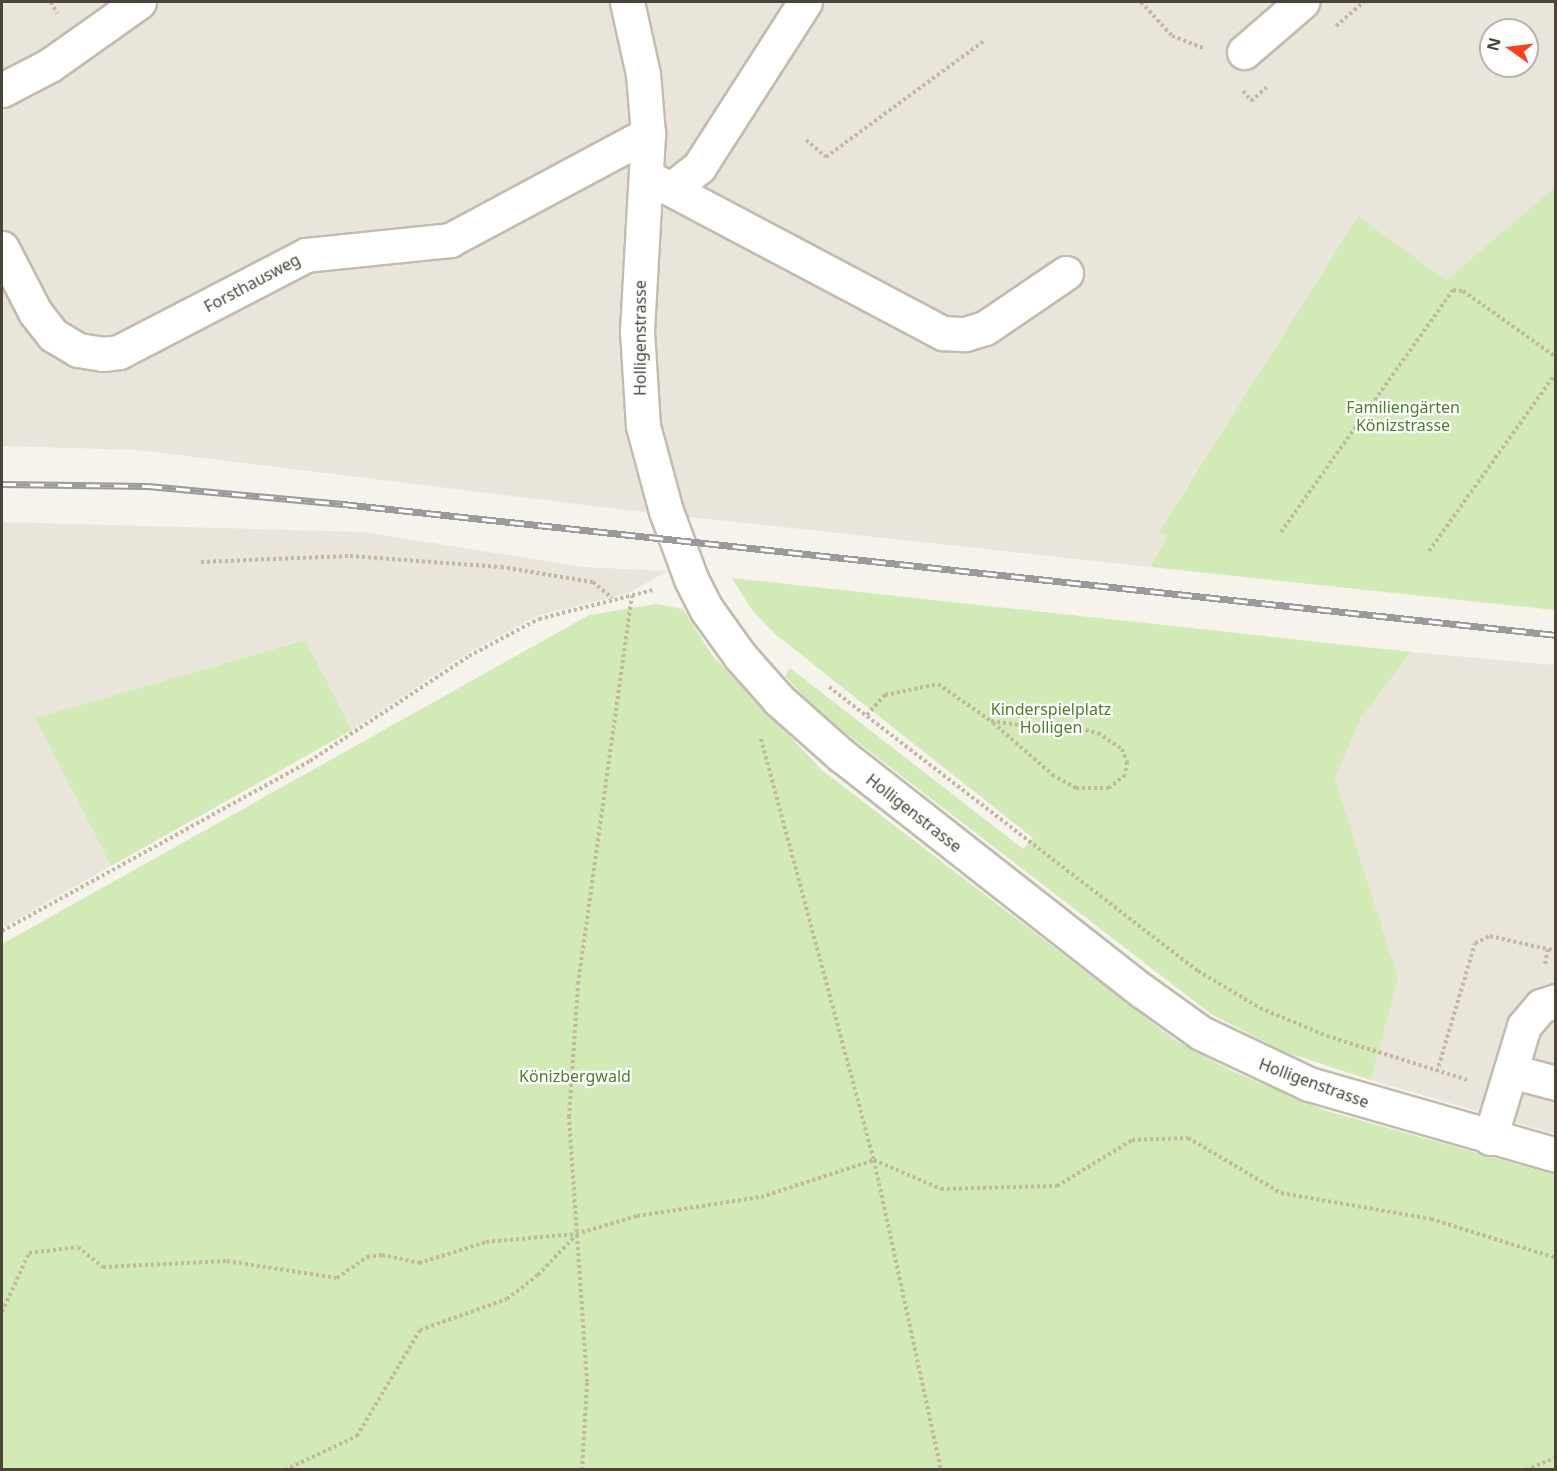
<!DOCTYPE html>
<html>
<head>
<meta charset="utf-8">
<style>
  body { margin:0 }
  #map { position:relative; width:1557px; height:1471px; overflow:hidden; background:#f6f3ec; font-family:"Noto Sans",sans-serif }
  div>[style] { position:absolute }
  .residential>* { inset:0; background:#eae5da }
  .green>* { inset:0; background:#d2eab5 }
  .path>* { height:4px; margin-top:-2px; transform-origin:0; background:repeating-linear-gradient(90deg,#c4b79f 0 3px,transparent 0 6px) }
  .roads { filter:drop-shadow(2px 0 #c2bbae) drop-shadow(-2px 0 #c2bbae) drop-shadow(0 2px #c2bbae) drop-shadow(0 -2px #c2bbae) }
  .minor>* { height:33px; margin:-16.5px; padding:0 16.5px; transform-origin:16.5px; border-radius:16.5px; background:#fff }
  .rail>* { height:7px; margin-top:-3.5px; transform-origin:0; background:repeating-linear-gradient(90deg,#fff 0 14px,#9a9a9a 0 28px); box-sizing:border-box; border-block:2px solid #9a9a9a }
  span { translate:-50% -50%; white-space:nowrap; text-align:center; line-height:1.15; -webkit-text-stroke:4.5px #fff; paint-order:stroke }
  .street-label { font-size:16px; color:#4b4439 }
  .park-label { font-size:16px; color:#4a7f2a }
  .frame { position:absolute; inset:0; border:3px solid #4b4439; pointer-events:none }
  .north { position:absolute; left:1479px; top:18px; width:60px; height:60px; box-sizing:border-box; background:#fff; border:2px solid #b7b4b0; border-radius:50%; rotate:284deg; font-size:16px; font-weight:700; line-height:24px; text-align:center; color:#4b4439 }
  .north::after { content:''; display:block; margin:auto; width:21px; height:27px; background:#fc3f1d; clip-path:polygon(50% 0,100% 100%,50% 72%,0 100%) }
</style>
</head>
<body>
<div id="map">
  <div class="residential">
    <i style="clip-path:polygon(evenodd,2px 2px,1555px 2px,1555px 187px,1446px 280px,1358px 216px,1158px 532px,1167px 534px,1151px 567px,634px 511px,138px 450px,2px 446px,2px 2px,1491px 30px,1527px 30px,1527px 66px,1491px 66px,1491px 30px)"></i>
    <i style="clip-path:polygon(2px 522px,365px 532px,582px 567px,667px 571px,629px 593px,537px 616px,466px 654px,352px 730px,304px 640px,35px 718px,111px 866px,2px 928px)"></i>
    <i style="clip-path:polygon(1411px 652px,1555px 665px,1555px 1134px,1371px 1080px,1398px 978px,1335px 779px,1361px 718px)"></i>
  </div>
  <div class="green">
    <i style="clip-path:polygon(1555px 187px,1555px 610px,1151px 567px,1167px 535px,1158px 533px,1358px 216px,1446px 280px)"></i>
    <i style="clip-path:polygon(732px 578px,1411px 652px,1361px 718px,1335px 779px,1398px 978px,1371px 1080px,1282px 1051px,1211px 1014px,817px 711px,785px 676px,790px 668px,1023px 849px,1033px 838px,775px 634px,752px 610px)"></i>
    <i style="clip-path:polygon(655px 604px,683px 609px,712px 655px,823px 771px,1175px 1040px,1232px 1071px,1324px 1110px,1555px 1175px,1555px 1469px,2px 1469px,2px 944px,589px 615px)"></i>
    <i style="clip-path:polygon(305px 640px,352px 730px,111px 866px,35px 718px)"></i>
  </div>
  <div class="path">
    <i style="left:51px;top:2px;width:13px;rotate:61deg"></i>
    <i style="left:1141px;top:2px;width:46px;rotate:47.6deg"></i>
    <i style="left:1172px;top:36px;width:36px;rotate:21deg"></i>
    <i style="left:1336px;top:26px;width:37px;rotate:-41deg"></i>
    <i style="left:1243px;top:91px;width:13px;rotate:51deg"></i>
    <i style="left:1251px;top:101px;width:21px;rotate:-41deg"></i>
    <i style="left:806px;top:140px;width:26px;rotate:40deg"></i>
    <i style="left:826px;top:157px;width:196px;rotate:-36.3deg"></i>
    <i style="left:1281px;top:532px;width:297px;rotate:-54.6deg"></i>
    <i style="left:1453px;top:290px;width:10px;rotate:6deg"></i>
    <i style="left:1463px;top:291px;width:114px;rotate:35.4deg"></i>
    <i style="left:1429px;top:551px;width:219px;rotate:-54.5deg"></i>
    <i style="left:201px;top:562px;width:149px;rotate:-2.3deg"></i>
    <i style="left:350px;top:556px;width:151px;rotate:4.2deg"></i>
    <i style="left:501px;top:567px;width:93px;rotate:9.3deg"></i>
    <i style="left:593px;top:582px;width:25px;rotate:40deg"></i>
    <i style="left:829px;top:687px;width:466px;rotate:37.6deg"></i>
    <i style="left:1198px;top:971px;width:72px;rotate:30.8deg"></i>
    <i style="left:1260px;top:1008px;width:73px;rotate:22.7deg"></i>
    <i style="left:1327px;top:1036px;width:147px;rotate:17.4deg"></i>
    <i style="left:867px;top:715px;width:27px;rotate:-48deg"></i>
    <i style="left:885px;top:695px;width:54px;rotate:-11.7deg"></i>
    <i style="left:938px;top:684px;width:65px;rotate:34.9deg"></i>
    <i style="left:991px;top:721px;width:40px;rotate:8.5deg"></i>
    <i style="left:1031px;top:727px;width:37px;rotate:-2deg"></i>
    <i style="left:1068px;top:726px;width:31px;rotate:13deg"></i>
    <i style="left:1098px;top:733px;width:29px;rotate:34deg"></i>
    <i style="left:1122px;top:749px;width:14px;rotate:69deg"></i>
    <i style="left:1127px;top:762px;width:13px;rotate:99deg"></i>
    <i style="left:1125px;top:775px;width:21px;rotate:141deg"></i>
    <i style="left:1109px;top:788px;width:33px;rotate:180deg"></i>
    <i style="left:1076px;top:788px;width:25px;rotate:-151deg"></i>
    <i style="left:1054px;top:776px;width:84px;rotate:-138.9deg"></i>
    <i style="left:761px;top:739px;width:436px;rotate:75deg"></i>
    <i style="left:874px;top:1160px;width:317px;rotate:77.8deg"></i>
    <i style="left:2px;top:931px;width:352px;rotate:-28.9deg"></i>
    <i style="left:310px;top:761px;width:191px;rotate:-33.4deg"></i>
    <i style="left:469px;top:656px;width:79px;rotate:-27.9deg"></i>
    <i style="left:539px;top:619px;width:118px;rotate:-14.3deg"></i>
    <i style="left:1545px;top:964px;width:15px;rotate:-79deg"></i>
    <i style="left:1437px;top:1072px;width:134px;rotate:-73.6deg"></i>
    <i style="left:1475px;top:943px;width:17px;rotate:-25deg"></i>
    <i style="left:1490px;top:936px;width:68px;rotate:12.8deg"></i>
    <i style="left:2px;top:1312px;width:65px;rotate:-65.4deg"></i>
    <i style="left:29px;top:1253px;width:49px;rotate:-7deg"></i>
    <i style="left:78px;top:1247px;width:32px;rotate:39deg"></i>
    <i style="left:103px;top:1267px;width:124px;rotate:-2.8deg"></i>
    <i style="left:227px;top:1261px;width:111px;rotate:8.8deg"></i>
    <i style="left:337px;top:1278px;width:37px;rotate:-35deg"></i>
    <i style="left:367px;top:1257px;width:15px;rotate:-8deg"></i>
    <i style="left:382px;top:1255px;width:38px;rotate:12deg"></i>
    <i style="left:419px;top:1263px;width:70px;rotate:-17.4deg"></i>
    <i style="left:486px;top:1242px;width:90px;rotate:-5.1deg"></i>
    <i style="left:576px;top:1234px;width:64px;rotate:-16.4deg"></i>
    <i style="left:637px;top:1216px;width:125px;rotate:-8.7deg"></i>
    <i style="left:761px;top:1197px;width:119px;rotate:-18.1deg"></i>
    <i style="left:874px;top:1160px;width:73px;rotate:23.4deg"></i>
    <i style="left:941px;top:1189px;width:116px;rotate:-1.5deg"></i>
    <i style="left:1057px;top:1186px;width:88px;rotate:-31.5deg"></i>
    <i style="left:1132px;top:1140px;width:56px;rotate:-2deg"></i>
    <i style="left:1188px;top:1138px;width:108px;rotate:30.6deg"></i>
    <i style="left:1281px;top:1193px;width:152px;rotate:9.8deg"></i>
    <i style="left:1431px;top:1219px;width:131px;rotate:17.3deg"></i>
    <i style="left:285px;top:1470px;width:80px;rotate:-25.3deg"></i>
    <i style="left:357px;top:1436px;width:123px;rotate:-59.3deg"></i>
    <i style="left:420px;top:1330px;width:92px;rotate:-19.6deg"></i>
    <i style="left:507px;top:1299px;width:39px;rotate:-38deg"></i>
    <i style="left:538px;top:1275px;width:55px;rotate:-46.5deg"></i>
    <i style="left:582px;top:1470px;width:88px;rotate:-86.7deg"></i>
    <i style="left:587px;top:1382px;width:266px;rotate:-93.9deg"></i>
    <i style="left:569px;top:1117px;width:133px;rotate:-86.1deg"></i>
    <i style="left:578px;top:984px;width:392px;rotate:-82.1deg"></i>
    <i style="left:1526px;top:1470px;width:33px;rotate:-23deg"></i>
  </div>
  <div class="roads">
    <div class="minor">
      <i style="left:627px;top:2px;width:74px;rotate:77.5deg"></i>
      <i style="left:643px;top:74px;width:60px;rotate:85.2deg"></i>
      <i style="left:648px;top:134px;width:197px;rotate:93.2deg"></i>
      <i style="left:637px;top:331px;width:95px;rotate:86.4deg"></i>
      <i style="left:643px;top:426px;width:88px;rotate:74.9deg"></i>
      <i style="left:666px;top:511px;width:72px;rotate:69.8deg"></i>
      <i style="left:691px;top:579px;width:35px;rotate:63deg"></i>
      <i style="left:707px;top:610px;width:57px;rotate:54.3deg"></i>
      <i style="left:740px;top:656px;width:59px;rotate:48.4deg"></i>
      <i style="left:779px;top:700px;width:83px;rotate:41.6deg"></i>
      <i style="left:841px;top:755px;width:381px;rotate:38.1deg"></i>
      <i style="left:1141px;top:990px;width:74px;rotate:35.6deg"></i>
      <i style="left:1201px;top:1033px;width:119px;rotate:25.3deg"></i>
      <i style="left:1309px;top:1084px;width:257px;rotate:16deg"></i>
      <i style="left:1244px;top:52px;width:77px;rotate:-40.8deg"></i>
      <i style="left:2px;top:90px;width:54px;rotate:-27.5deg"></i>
      <i style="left:50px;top:65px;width:109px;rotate:-35.3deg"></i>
      <i style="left:646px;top:176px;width:336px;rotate:27.9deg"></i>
      <i style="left:943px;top:333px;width:22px;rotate:3deg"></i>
      <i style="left:965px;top:334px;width:21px;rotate:-17deg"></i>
      <i style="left:985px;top:328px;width:98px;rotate:-34.2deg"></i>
      <i style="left:671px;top:189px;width:36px;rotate:-38deg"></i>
      <i style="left:699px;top:167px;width:196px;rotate:-57.3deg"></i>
      <i style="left:2px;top:248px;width:72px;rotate:62.7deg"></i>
      <i style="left:35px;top:312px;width:29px;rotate:52deg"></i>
      <i style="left:53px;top:335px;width:29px;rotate:31deg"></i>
      <i style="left:78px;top:350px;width:25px;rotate:9deg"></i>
      <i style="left:103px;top:354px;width:16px;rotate:-7deg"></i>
      <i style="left:119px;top:352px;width:211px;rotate:-27.4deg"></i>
      <i style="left:306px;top:255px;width:145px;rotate:-5.9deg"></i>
      <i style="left:450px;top:240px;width:225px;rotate:-28.2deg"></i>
      <i style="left:1511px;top:1071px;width:47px;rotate:14.9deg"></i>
      <i style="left:1490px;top:1138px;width:117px;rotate:-73.1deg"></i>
      <i style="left:1524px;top:1026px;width:26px;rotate:-50deg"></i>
      <i style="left:1541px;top:1006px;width:16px;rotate:-18deg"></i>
    </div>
  </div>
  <div class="rail">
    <i style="left:2px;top:484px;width:146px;rotate:0.8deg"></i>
    <i style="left:148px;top:486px;width:196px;rotate:5.3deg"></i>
    <i style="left:343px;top:504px;width:1220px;rotate:6.16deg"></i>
  </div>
  <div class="street-label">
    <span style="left:252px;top:283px;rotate:-28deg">Forsthausweg</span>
    <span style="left:640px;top:338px;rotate:-90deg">Holligenstrasse</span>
    <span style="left:914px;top:813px;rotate:38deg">Holligenstrasse</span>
    <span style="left:1314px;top:1083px;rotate:20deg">Holligenstrasse</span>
  </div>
  <div class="park-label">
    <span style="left:1403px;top:416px">Familiengärten<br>Könizstrasse</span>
    <span style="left:1051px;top:718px">Kinderspielplatz<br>Holligen</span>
    <span style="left:575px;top:1076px">Könizbergwald</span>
  </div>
  <div class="frame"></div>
  <div class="north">N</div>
</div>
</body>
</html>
